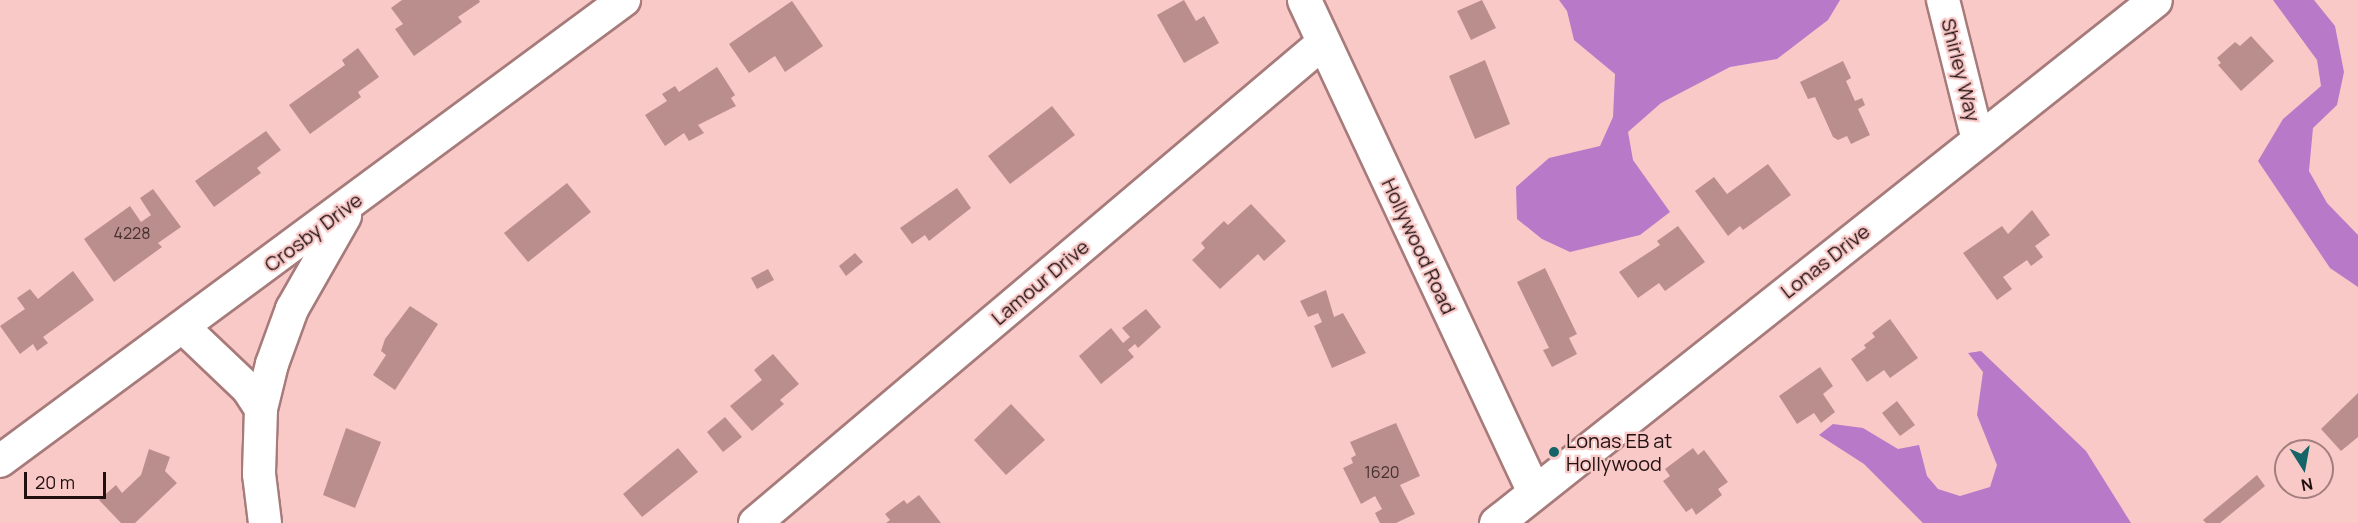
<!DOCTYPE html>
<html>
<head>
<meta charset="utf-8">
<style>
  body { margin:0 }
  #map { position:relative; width:2358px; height:523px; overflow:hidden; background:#f9c9c8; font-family:Manrope,sans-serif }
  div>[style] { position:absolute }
  .forest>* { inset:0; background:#b979c9 }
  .building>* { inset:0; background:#ba8e8d }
  .roads { filter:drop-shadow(2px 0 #a67b7a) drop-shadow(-2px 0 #a67b7a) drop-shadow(0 2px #a67b7a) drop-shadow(0 -2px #a67b7a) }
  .minor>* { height:32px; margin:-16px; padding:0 16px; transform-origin:16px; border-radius:16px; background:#fff }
  .tertiary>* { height:33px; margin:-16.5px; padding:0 16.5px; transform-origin:16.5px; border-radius:16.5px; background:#fff }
  .dots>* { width:16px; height:16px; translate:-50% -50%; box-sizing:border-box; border:3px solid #f9c9c8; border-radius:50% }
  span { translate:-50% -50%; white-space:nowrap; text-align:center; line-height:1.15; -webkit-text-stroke:4.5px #f9c9c8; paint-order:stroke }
  .number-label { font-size:16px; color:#46302f }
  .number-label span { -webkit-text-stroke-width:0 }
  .street-label { font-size:20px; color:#201010 }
  .poi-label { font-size:20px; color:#201010 }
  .left { translate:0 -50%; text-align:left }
  .north { position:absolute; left:2274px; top:439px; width:60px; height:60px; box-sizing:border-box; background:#f9c9c8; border:2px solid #a27f7e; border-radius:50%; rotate:169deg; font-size:16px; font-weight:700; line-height:24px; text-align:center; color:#201010 }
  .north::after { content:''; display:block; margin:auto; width:21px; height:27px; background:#156468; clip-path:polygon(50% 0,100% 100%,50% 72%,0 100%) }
  .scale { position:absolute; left:24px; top:472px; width:82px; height:27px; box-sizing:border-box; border:3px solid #201010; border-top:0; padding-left:8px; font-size:18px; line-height:21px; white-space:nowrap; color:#201010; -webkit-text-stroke:4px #f9c9c8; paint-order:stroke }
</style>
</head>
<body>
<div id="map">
  <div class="forest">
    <i style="clip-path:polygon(1559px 0,1840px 0,1828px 20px,1777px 59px,1730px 67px,1661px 103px,1628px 132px,1633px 160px,1670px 212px,1640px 235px,1570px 252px,1542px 239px,1517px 219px,1516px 187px,1549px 158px,1600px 146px,1613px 117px,1615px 74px,1574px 40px,1567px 11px)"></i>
    <i style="clip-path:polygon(2273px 0,2314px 0,2335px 26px,2344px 72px,2337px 105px,2313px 128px,2309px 171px,2327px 203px,2358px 235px,2358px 287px,2330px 268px,2258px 161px,2283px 119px,2321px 86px,2317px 60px)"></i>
    <i style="clip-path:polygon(1981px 351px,2086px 451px,2131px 523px,1923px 523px,1864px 464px,1819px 435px,1833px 424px,1863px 428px,1898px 449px,1919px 445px,1927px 476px,1938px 489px,1960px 496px,1990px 487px,1997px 465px,1977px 415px,1983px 372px,1968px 353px)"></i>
  </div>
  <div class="building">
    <i style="clip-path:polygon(402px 0,479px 0,480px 2px,458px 17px,462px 22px,414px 56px,395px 29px,403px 24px,391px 8px)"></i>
    <i style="clip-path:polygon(1184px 0,1196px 21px,1204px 16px,1219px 43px,1184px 63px,1157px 15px)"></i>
    <i style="clip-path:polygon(1482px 0,1496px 28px,1471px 40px,1457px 11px)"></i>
    <i style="clip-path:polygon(792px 1px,823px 46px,785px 72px,775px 56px,749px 73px,729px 44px)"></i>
    <i style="clip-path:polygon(2251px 36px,2274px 61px,2241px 91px,2218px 65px,2221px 63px,2217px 58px,2235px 42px,2240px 46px)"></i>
    <i style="clip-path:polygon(358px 48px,379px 77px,358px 92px,361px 97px,310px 134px,289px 105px,345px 65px,342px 60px)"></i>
    <i style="clip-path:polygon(1485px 60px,1510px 124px,1475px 139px,1449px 76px)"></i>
    <i style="clip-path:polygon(1843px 61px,1851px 78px,1846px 81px,1855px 101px,1862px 98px,1865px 105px,1858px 109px,1870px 135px,1851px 144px,1847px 136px,1838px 140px,1833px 137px,1815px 97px,1808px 99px,1800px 82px)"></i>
    <i style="clip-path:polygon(717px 67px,735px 95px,731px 98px,736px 106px,698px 125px,704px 133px,689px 141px,684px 133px,665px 146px,645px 115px,667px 101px,662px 94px,675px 86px,679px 92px)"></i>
    <i style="clip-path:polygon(1052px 106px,1075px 135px,1010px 184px,988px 156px)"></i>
    <i style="clip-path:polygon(266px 131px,281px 150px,257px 168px,261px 173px,214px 207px,195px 181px)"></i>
    <i style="clip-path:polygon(1768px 164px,1791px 195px,1743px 230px,1740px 226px,1728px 236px,1695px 191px,1714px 177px,1727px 194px)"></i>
    <i style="clip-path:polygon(567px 183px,591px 212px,528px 262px,504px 233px)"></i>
    <i style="clip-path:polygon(957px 188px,971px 208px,929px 241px,925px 235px,912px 244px,900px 228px)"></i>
    <i style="clip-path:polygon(153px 189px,181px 227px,158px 243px,162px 247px,114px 282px,84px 239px,130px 206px,141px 222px,151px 215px,140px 198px)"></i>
    <i style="clip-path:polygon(1251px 204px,1286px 241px,1264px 261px,1258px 254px,1220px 289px,1192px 260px,1205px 248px,1201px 243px,1224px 221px,1228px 225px)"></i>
    <i style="clip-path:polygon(2032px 210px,2050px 235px,2035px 246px,2043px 257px,2031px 266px,2027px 260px,2003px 277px,2012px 289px,1997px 300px,1963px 253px,2002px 226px,2008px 234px)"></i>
    <i style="clip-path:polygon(1678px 226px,1705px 262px,1665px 291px,1659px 283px,1638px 298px,1619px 272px,1660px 245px,1657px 241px)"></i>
    <i style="clip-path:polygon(855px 253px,863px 262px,846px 276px,839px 266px)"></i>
    <i style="clip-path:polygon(1545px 268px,1577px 334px,1569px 338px,1577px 354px,1552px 367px,1543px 350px,1549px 348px,1517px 282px)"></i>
    <i style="clip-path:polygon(768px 269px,774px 280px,757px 289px,751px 278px)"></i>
    <i style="clip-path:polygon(73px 271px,94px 300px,43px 337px,48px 343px,37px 351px,33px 344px,20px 354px,0 326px,25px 309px,17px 298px,30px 289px,38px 299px)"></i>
    <i style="clip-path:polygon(1326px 290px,1334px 317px,1343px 313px,1366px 353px,1332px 368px,1314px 326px,1322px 322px,1318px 313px,1308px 317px,1300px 301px)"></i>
    <i style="clip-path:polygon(410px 306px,438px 324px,395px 390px,373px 375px,386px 355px,381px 351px,385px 339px)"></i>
    <i style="clip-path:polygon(1146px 309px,1161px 327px,1138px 348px,1135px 344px,1128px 350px,1134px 357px,1101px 384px,1079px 356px,1111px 328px,1123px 343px,1130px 337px,1122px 328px)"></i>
    <i style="clip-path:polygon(1890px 319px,1918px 358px,1890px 378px,1884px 370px,1867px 382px,1851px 359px,1866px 348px,1864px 345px,1875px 337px,1872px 333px)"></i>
    <i style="clip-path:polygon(773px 354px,799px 384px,780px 400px,784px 404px,752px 431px,730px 406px,762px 380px,754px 370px)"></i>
    <i style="clip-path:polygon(1820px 367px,1833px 386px,1823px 394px,1835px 412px,1821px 423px,1814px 413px,1797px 424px,1779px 396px)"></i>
    <i style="clip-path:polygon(2358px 393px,2358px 437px,2341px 451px,2321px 429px)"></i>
    <i style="clip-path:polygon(1897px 401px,1915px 425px,1900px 436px,1882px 413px)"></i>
    <i style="clip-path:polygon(1011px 404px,1045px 440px,1006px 475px,974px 440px)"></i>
    <i style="clip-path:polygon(725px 417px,742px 437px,723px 452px,707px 432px)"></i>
    <i style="clip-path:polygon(1396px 423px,1420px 476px,1400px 485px,1415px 514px,1396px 523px,1380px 523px,1375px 513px,1382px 509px,1375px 496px,1361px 504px,1343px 468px,1353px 463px,1351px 458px,1356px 455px,1350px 442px)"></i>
    <i style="clip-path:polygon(346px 428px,381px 442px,355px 508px,323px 495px)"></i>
    <i style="clip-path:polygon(678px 448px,698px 472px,642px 517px,623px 494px)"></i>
    <i style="clip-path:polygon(1693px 448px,1698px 455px,1704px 450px,1728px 482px,1718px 489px,1722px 495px,1696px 515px,1692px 508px,1686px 512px,1663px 481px,1670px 476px,1665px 469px)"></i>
    <i style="clip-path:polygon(149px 449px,170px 457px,165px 471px,177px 483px,135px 523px,121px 523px,99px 500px,116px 485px,122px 493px,141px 475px)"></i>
    <i style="clip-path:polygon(2257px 475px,2265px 486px,2220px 523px,2206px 523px,2203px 520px)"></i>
    <i style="clip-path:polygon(919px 495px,941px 523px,886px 523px,890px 520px,885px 514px,904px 500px,907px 504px)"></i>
  </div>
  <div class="roads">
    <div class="minor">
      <i style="left:1943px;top:0;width:144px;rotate:76deg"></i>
      <i style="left:184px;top:328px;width:88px;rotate:43.6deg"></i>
      <i style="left:248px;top:389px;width:24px;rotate:57deg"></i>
      <i style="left:261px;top:409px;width:65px;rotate:91.8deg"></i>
      <i style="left:259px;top:474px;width:49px;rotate:83deg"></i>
      <i style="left:261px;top:409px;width:46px;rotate:-76.3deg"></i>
      <i style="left:272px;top:364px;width:59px;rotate:-70deg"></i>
      <i style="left:292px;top:309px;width:107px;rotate:-60.3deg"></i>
      <i style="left:0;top:461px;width:776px;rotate:-36.46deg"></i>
      <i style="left:755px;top:523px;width:745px;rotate:-40.21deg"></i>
    </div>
    <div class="tertiary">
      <i style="left:1304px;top:0;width:543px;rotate:64.94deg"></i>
      <i style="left:1496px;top:523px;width:841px;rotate:-38.44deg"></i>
    </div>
  </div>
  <div class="dots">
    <i style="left:1554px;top:452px;background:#156468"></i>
  </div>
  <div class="number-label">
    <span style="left:132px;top:233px">4228</span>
    <span style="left:1382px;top:472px">1620</span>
  </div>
  <div class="street-label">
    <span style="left:1961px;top:70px;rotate:76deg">Shirley Way</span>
    <span style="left:313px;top:232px;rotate:-37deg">Crosby Drive</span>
    <span style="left:1419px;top:246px;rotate:65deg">Hollywood Road</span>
    <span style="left:1825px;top:261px;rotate:-38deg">Lonas Drive</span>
    <span style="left:1040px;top:282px;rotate:-40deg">Lamour Drive</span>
  </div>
  <div class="poi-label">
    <span class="left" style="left:1566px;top:452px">Lonas EB at<br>Hollywood</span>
  </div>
  <div class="north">N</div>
  <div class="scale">20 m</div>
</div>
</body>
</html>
